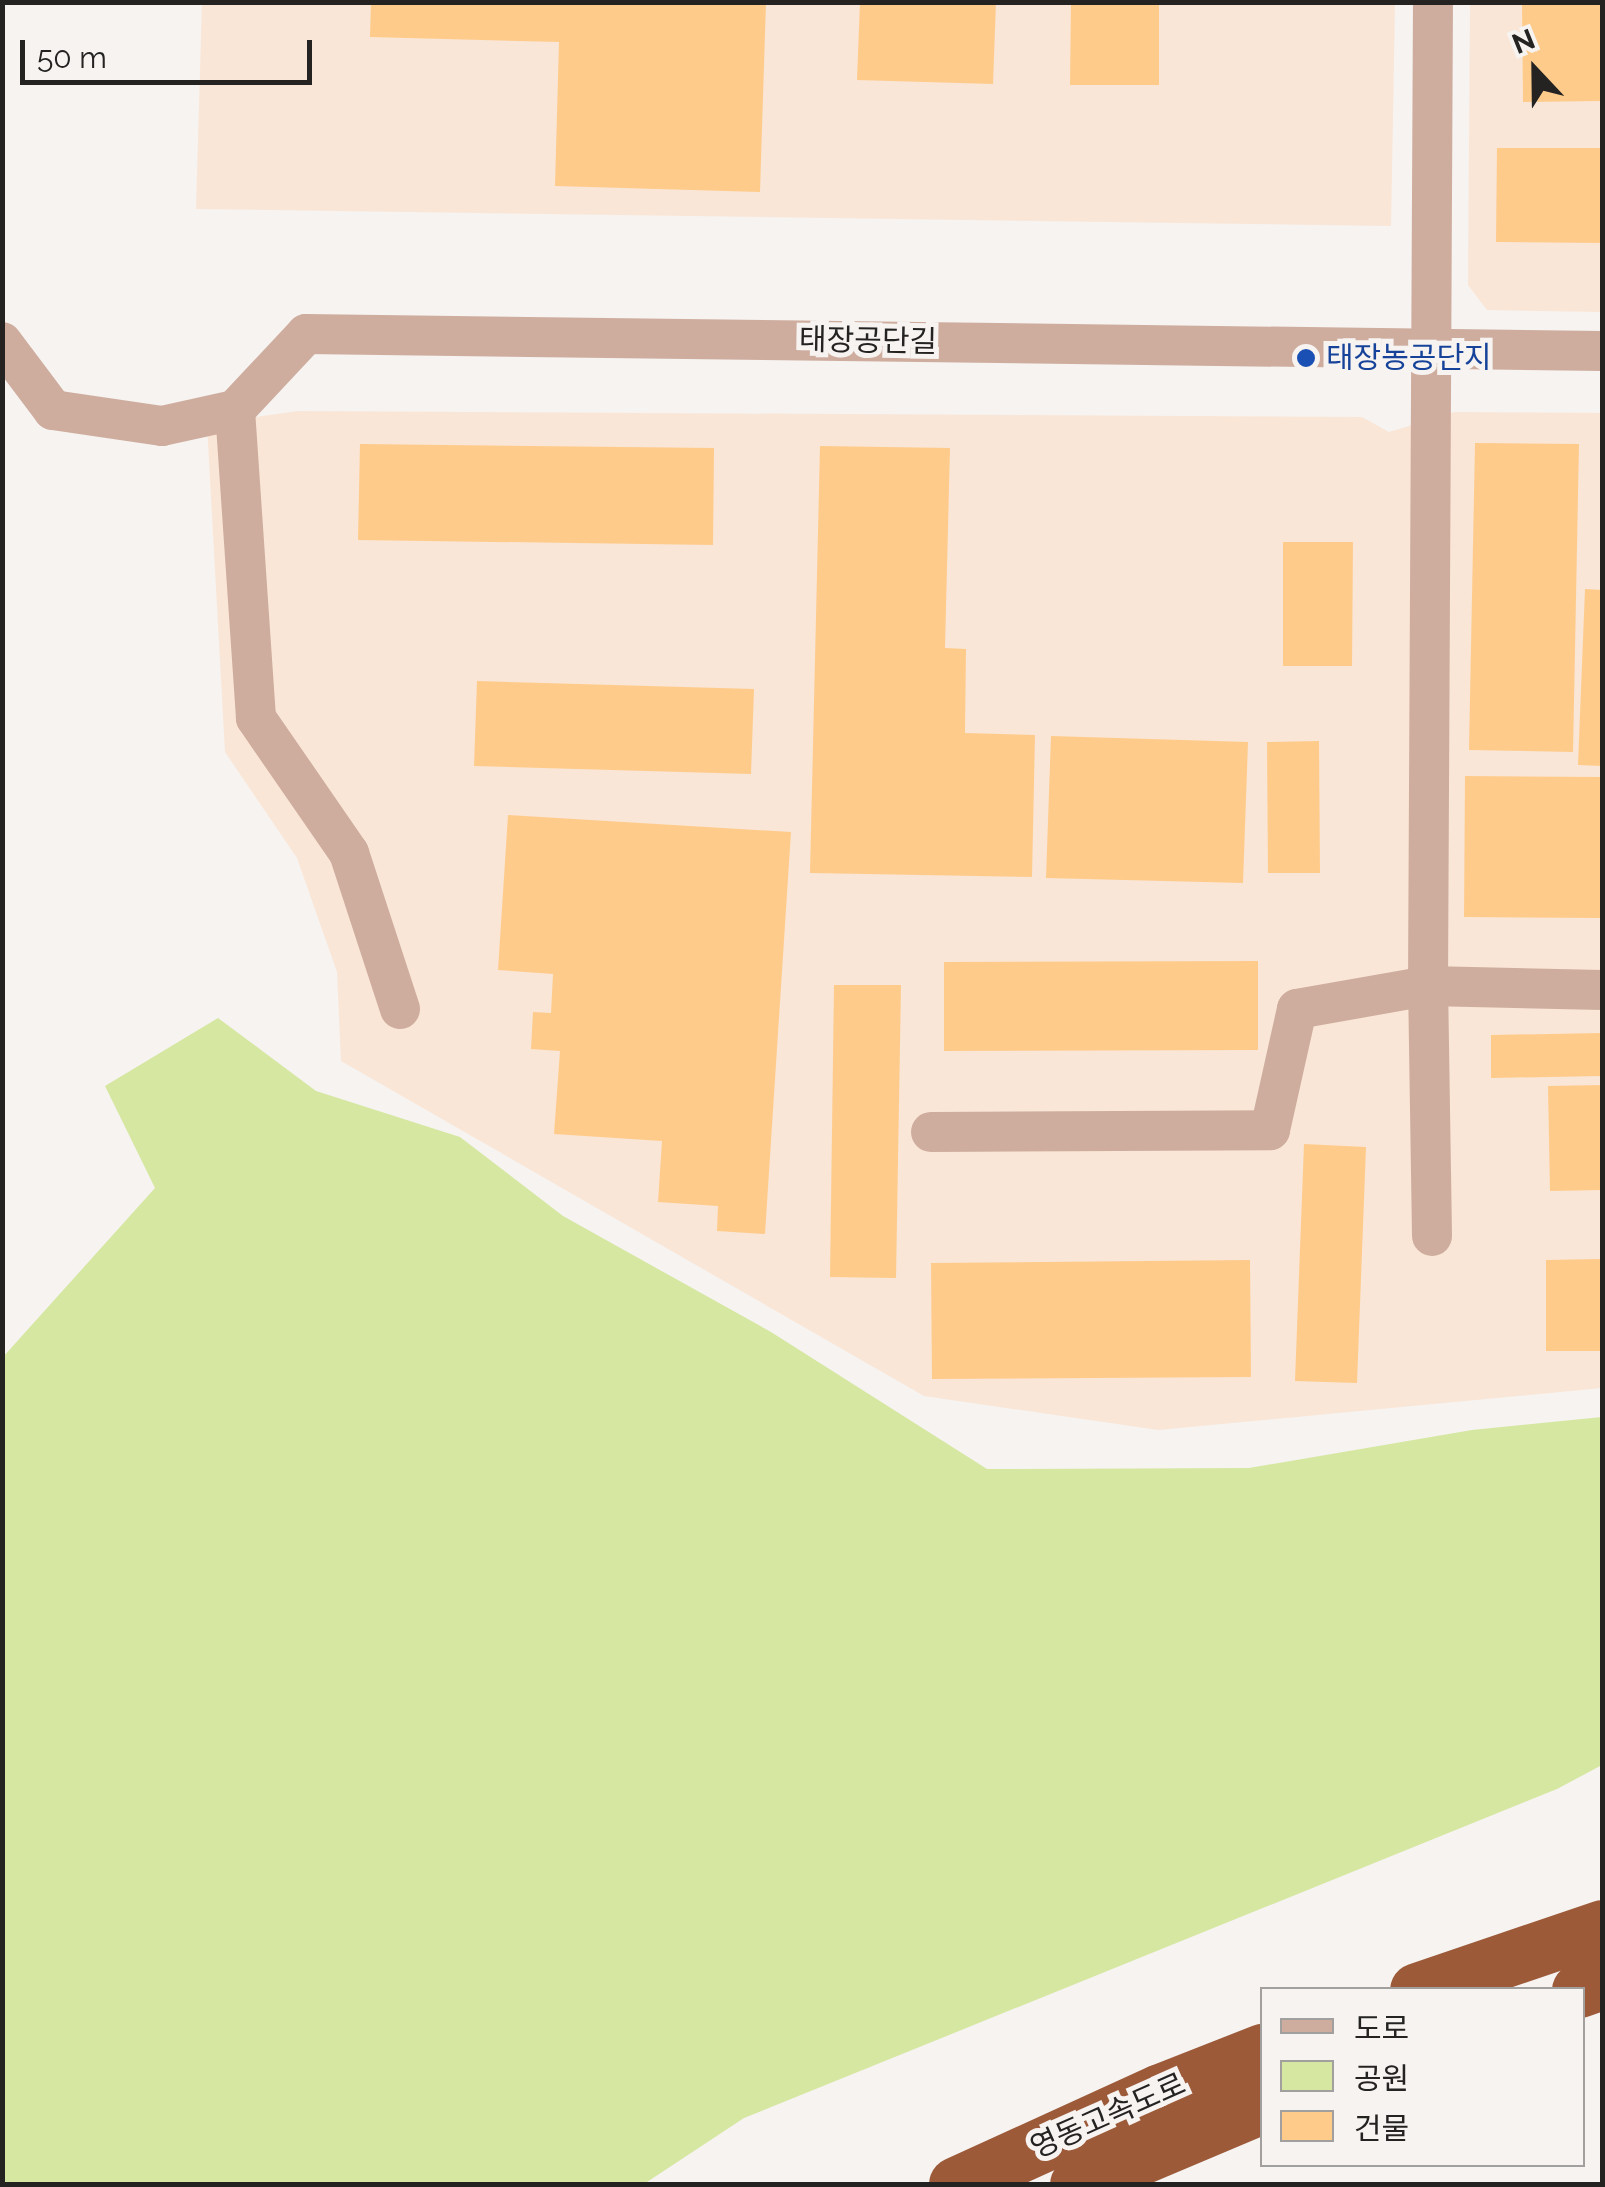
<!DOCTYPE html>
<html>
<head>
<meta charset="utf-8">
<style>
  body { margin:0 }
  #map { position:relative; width:1605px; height:2187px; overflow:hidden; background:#f6f3f1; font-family:Raleway,"Noto Sans KR",sans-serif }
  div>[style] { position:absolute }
  .industrial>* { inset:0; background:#fae6d6 }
  .green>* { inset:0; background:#d6e7a1 }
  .building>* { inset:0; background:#fecb8b }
  .minor>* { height:40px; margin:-20px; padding:0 20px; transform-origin:20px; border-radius:20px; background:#cead9e }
  .highway>* { height:55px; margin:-27.5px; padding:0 27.5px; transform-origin:27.5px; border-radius:27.5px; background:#9c5a39 }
  .dots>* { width:28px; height:28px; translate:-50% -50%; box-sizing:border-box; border:5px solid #f6f3f1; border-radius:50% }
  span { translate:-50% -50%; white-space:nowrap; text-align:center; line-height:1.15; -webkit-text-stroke:10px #f6f3f1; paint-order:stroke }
  .street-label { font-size:30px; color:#242322 }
  .transit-label { font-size:30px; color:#164399 }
  .left { translate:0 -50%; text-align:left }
  .frame { position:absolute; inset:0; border:5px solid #242322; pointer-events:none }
  .legend { position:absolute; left:1260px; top:1987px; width:325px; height:180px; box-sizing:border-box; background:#f6f3f1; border:2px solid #a2a09e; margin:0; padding:12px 18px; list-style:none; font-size:30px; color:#242322 }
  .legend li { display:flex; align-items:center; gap:20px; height:50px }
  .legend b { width:50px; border:2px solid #a2a09e }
  .north { position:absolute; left:1485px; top:20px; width:100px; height:100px; -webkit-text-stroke:8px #f6f3f1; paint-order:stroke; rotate:338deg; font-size:28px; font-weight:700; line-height:40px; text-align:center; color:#242322 }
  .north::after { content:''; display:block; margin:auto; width:35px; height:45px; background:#242322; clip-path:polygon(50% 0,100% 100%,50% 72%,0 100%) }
  .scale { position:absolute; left:20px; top:40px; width:292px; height:45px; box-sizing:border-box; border:5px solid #242322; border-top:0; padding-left:12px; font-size:30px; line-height:35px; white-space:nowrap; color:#242322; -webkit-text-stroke:8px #f6f3f1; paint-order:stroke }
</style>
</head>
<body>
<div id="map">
  <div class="industrial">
    <i style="clip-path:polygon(202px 3px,1395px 3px,1391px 226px,196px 209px)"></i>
    <i style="clip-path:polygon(1470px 3px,1602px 3px,1602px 312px,1487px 310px,1468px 285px)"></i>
    <i style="clip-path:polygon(298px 411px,1362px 417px,1389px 432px,1455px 412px,1602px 413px,1602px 1388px,1158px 1430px,924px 1396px,341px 1061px,337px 972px,297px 858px,225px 752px,207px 424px)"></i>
  </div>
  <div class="green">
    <i style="clip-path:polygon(218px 1018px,316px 1091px,460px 1137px,563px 1216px,771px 1332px,987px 1469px,1249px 1468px,1472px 1430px,1602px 1417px,1602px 1765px,1557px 1789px,744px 2118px,644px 2184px,3px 2184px,3px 1357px,155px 1188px,105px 1086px)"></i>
  </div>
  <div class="building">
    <i style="clip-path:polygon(371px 2px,766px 2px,760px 192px,555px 186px,559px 42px,370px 37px)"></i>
    <i style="clip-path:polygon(860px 2px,996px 2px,993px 84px,857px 80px)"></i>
    <i style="clip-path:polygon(1071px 2px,1159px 2px,1159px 85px,1070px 85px)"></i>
    <i style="clip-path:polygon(1534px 2px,1602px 2px,1602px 101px,1523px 102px,1522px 3px)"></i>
    <i style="clip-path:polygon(1497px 148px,1602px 148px,1602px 243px,1496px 242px)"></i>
    <i style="clip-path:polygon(1475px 443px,1579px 444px,1573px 752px,1469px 750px)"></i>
    <i style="clip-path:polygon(360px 444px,714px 448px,713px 545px,358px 540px)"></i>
    <i style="clip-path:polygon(820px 446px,950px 448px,945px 648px,966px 649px,965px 733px,1035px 735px,1032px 877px,810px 873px)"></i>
    <i style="clip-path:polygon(1283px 542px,1353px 542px,1352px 666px,1283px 666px)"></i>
    <i style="clip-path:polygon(1585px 589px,1602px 590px,1602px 766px,1578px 765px)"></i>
    <i style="clip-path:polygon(477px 681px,754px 689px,751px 774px,474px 766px)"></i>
    <i style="clip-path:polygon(1051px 736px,1248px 742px,1243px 883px,1046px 878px)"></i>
    <i style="clip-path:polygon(1319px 741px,1320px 873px,1268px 873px,1267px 742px)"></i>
    <i style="clip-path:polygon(1465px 776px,1602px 777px,1602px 918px,1464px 917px)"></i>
    <i style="clip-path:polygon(508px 815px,791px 832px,765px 1234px,717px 1231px,718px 1206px,658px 1202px,662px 1141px,554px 1134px,560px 1051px,531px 1049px,533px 1012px,551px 1013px,553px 974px,498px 970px)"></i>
    <i style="clip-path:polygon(1258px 961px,1258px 1050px,944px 1051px,944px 962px)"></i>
    <i style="clip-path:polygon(834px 985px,901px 985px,896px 1278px,830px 1277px)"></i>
    <i style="clip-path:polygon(1602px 1033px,1602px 1076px,1491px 1078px,1491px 1035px)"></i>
    <i style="clip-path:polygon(1602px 1085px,1602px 1190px,1550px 1191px,1548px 1086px)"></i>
    <i style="clip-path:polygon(1304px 1144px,1366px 1147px,1357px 1383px,1295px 1381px)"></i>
    <i style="clip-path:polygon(1602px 1259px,1602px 1351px,1546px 1351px,1546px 1260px)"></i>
    <i style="clip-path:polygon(1250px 1260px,1251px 1377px,932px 1379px,931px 1263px)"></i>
  </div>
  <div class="minor">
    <i style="left:2px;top:342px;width:85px;rotate:53.1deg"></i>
    <i style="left:53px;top:410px;width:110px;rotate:8.4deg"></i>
    <i style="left:162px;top:426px;width:75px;rotate:-12.4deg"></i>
    <i style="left:400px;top:1009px;width:164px;rotate:-108.1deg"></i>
    <i style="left:349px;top:853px;width:164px;rotate:-124.6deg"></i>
    <i style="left:256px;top:718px;width:309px;rotate:-93.9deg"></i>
    <i style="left:235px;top:410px;width:104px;rotate:-46.9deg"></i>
    <i style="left:306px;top:334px;width:1296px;rotate:0.75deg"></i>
    <i style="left:931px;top:1132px;width:339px;rotate:-0.3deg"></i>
    <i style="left:1270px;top:1130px;width:124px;rotate:-77.4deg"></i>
    <i style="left:1297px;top:1009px;width:133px;rotate:-10deg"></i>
    <i style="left:1428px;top:986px;width:174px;rotate:1.3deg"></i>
    <i style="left:1432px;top:1236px;width:250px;rotate:-90.9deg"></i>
    <i style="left:1428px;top:986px;width:984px;rotate:-89.71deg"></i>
  </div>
  <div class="highway">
    <i style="left:1417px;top:1990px;width:195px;rotate:-18.8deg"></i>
    <i style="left:1579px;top:1990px;width:24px;rotate:-19deg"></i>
    <i style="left:956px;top:2184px;width:224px;rotate:-24.5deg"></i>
    <i style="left:1160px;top:2091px;width:110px;rotate:-21.4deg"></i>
    <i style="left:1077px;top:2184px;width:201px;rotate:-22.9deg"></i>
  </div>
  <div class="dots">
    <i style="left:1306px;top:358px;background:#1a4fb4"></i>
  </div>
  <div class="street-label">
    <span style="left:868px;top:341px;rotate:1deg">태장공단길</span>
    <span style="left:1108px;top:2116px;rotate:-24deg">영동고속도로</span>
  </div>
  <div class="transit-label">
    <span class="left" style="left:1326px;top:358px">태장농공단지</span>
  </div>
  <div class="frame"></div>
  <ul class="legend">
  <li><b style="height:12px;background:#cead9e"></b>도로</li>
  <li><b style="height:28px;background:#d6e7a1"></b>공원</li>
  <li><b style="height:28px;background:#fecb8b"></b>건물</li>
  </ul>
  <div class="north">N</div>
  <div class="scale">50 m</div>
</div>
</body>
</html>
